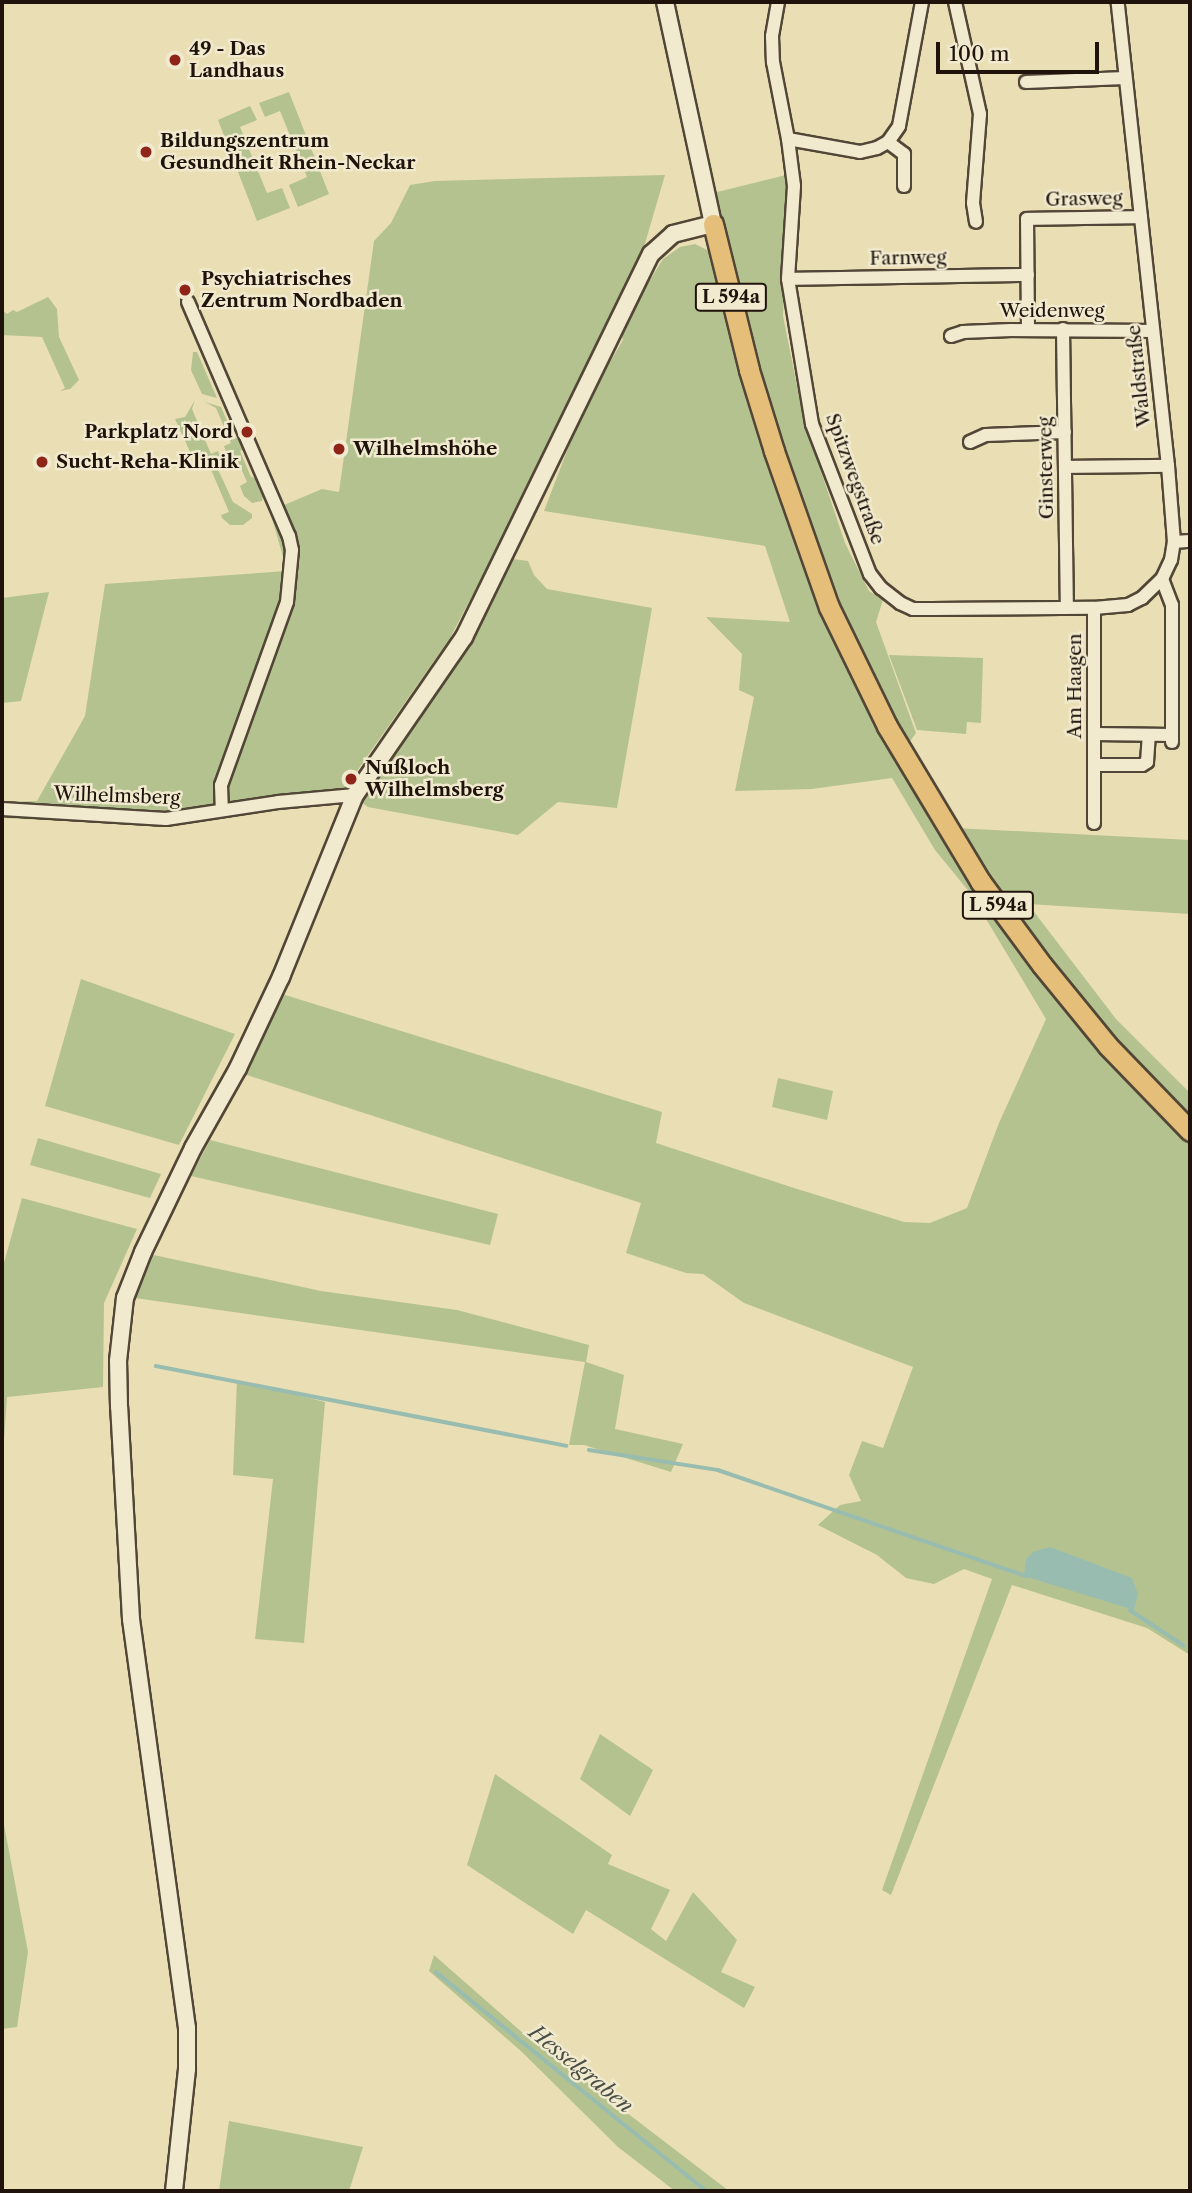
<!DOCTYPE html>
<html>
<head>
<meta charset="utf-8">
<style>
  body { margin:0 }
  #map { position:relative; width:1192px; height:2193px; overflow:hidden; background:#eadeb5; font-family:"Libre Caslon Text",serif }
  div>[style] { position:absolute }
  .green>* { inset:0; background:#b4c290 }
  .water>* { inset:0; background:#98bcb0 }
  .stream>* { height:3.5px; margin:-1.75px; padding:0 1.75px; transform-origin:1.75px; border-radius:1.75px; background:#98bcb0 }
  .roads { filter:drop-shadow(2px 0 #524636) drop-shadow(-2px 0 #524636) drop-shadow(0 2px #524636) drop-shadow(0 -2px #524636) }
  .minor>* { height:12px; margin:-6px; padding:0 6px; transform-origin:6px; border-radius:6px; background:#f1eacf }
  .secondary>* { height:16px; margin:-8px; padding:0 8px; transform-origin:8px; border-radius:8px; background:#f1eacf }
  .primary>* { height:19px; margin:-9.5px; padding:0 9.5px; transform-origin:9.5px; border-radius:9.5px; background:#e5bf7a }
  .dots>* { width:19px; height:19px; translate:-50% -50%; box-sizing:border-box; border:4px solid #f1eacf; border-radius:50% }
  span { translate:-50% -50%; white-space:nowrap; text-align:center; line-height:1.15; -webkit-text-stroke:5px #f1eacf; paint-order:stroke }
  .shield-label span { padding:2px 5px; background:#f1eacf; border:2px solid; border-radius:5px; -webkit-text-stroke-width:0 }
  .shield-label { font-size:18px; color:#1f130b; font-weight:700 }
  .poi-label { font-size:19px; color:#1f130b; font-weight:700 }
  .left { translate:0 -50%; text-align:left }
  .right { translate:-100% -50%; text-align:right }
  .street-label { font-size:19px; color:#1f130b }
  .water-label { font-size:21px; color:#494e45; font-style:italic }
  .frame { position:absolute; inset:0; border:4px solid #1f130b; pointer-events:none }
  .scale { position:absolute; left:936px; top:42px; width:163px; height:32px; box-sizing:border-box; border:4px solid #1f130b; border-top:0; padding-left:9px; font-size:21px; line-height:24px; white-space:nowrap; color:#1f130b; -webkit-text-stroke:5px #f1eacf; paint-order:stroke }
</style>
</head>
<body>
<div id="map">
  <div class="green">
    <i style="clip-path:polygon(289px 92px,329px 194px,298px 207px,289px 185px,307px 177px,280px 111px,265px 117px,259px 103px)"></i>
    <i style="clip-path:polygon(250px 106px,257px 120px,240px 127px,267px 193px,282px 188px,290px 208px,257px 221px,218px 120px)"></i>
    <i style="clip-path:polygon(665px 175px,644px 247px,511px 522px,450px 638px,343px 791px,318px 792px,292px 805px,171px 826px,2px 818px,2px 802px,37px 801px,85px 716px,105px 584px,287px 571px,270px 511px,322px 489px,339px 492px,374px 241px,391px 223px,410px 185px,435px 181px)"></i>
    <i style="clip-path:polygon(786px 175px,788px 225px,783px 316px,804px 421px,845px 543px,869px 591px,883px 600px,876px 622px,916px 733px,906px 747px,836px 599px,811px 537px,756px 368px,713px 193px)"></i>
    <i style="clip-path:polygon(695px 244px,713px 253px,866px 703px,910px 786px,972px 882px,1140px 1089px,1190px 1142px,1190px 1655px,1147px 1628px,1012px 1585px,891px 1895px,882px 1890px,992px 1579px,964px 1569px,934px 1584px,906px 1578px,877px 1555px,818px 1525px,840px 1505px,861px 1501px,849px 1475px,862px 1441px,883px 1448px,913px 1367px,744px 1303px,703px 1274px,686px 1273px,626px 1253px,641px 1203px,244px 1074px,282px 994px,662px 1112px,656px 1143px,794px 1188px,904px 1222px,930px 1223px,967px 1208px,999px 1123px,1046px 1019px,971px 894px,935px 850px,892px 778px,812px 789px,735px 791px,754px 697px,739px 690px,742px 654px,706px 617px,790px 622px,765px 546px,544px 511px,585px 404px,623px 340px,621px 333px,642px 293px,663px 259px,680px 247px)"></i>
    <i style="clip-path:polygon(48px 297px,57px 309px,59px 337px,79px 380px,70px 389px,60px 391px,65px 388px,42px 337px,2px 335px,2px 310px,7px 314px,13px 310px,17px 312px)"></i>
    <i style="clip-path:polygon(193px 352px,197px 352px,217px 398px,202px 394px,191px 370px)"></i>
    <i style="clip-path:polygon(195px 400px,192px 409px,211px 454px,218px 451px,220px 456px,216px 465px,233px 502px,252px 514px,252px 518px,243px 525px,230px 525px,222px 518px,221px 515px,229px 512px,204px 453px,192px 456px,175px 419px,185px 417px)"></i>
    <i style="clip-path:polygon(205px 402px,221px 407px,234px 437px,243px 440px,246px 448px,240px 451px,251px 477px,260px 479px,265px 490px,262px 501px,252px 503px,244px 496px,240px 486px,247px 482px,236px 457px,226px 452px,224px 446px,231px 443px,216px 408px)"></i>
    <i style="clip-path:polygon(513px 559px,528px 561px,534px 575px,547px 589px,652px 608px,617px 808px,558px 802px,518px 835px,368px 807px,361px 802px,388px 758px,446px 682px)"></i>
    <i style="clip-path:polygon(49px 592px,21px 701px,2px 703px,2px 598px)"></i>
    <i style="clip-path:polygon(889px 655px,983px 658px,981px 723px,967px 722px,966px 734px,917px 730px)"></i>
    <i style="clip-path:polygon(955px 828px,1190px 840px,1190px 914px,1028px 904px,1116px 1019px,1190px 1093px,1190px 1121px,1117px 1043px,1060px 974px)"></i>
    <i style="clip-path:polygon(81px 979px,235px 1034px,179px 1145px,45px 1106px)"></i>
    <i style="clip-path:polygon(778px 1078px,833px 1091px,827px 1120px,772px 1107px)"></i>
    <i style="clip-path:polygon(38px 1138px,161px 1174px,150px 1198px,30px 1165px)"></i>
    <i style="clip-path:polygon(210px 1140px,498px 1214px,490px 1245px,191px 1176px)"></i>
    <i style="clip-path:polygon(22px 1198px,137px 1229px,104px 1303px,103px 1387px,7px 1397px,2px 1469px,2px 1270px)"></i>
    <i style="clip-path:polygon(149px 1254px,321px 1291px,457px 1310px,589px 1345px,586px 1362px,624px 1375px,615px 1429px,683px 1444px,671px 1472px,584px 1445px,569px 1445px,585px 1362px,135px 1298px)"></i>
    <i style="clip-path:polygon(237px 1380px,325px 1402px,304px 1643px,255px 1639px,273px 1479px,233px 1475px)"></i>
    <i style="clip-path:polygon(600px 1734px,653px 1770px,630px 1816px,580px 1779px)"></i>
    <i style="clip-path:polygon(495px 1774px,612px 1855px,608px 1864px,670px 1890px,651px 1929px,666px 1941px,693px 1892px,737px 1940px,721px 1972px,755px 1987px,744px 2008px,586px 1910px,573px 1934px,467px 1865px)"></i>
    <i style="clip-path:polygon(2px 1814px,28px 1952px,17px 2027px,2px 2029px)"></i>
    <i style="clip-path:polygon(434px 1955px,524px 2034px,729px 2191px,675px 2191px,618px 2147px,522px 2052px,429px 1971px)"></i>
    <i style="clip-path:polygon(229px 2121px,363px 2147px,349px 2191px,219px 2191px)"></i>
  </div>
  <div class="water">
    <i style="clip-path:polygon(1050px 1547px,1132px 1578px,1138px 1594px,1134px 1610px,1024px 1576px,1026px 1559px,1033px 1552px)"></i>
  </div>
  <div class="stream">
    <i style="left:156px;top:1366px;width:418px;rotate:11deg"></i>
    <i style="left:589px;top:1450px;width:131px;rotate:8.8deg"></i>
    <i style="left:718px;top:1470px;width:326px;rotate:19deg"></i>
    <i style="left:1130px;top:1610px;width:64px;rotate:33.4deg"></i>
    <i style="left:436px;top:1972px;width:348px;rotate:39deg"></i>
  </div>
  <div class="roads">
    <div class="minor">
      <i style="left:778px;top:2px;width:35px;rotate:100deg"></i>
      <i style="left:772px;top:36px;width:26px;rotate:88deg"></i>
      <i style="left:773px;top:62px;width:78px;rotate:79deg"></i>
      <i style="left:788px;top:139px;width:47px;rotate:82.7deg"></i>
      <i style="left:794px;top:186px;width:93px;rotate:93.7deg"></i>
      <i style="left:788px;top:279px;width:147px;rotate:80.6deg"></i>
      <i style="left:812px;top:424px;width:161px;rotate:68.9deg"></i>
      <i style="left:870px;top:574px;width:18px;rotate:52deg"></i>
      <i style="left:881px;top:588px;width:24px;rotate:38deg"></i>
      <i style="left:900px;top:603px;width:14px;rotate:25deg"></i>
      <i style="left:913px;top:609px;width:19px"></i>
      <i style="left:932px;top:609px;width:162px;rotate:-0.4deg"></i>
      <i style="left:1094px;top:608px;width:34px;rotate:-5deg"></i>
      <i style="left:1128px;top:605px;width:16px;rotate:-27deg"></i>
      <i style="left:1142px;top:598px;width:28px;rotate:-44deg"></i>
      <i style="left:1162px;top:579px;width:21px;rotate:-65deg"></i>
      <i style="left:1171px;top:560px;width:18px;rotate:-81deg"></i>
      <i style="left:1174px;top:542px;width:76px;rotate:-94.5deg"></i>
      <i style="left:1168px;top:466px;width:467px;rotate:-96.2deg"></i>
      <i style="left:955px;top:2px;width:115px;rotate:77.4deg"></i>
      <i style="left:980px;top:114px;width:89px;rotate:94.5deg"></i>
      <i style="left:973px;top:203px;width:19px;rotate:81deg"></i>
      <i style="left:1026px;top:82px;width:99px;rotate:-2.3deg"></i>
      <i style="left:788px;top:139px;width:73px;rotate:10.2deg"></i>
      <i style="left:860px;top:152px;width:17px;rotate:-13deg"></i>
      <i style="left:877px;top:148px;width:13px;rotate:-29deg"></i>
      <i style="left:888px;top:142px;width:19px;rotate:-55deg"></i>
      <i style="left:899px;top:126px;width:126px;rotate:-79.5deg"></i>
      <i style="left:888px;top:142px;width:20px;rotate:37deg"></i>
      <i style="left:904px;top:154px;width:32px;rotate:90deg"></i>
      <i style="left:788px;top:279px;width:240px;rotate:-1deg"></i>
      <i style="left:188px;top:302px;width:255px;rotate:66.7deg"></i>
      <i style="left:289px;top:536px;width:14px;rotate:78deg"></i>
      <i style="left:292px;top:550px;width:52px;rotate:95.5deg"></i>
      <i style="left:287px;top:602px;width:195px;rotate:109.8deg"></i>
      <i style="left:221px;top:785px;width:25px;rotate:88deg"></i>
      <i style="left:1063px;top:329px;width:277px;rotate:89.2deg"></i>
      <i style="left:1028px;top:330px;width:111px;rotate:-90.5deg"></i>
      <i style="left:1027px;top:219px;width:114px;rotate:-1deg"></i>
      <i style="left:951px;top:336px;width:13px;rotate:-18deg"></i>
      <i style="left:963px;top:332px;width:48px;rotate:-2.4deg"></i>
      <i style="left:1011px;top:330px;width:142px;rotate:0.4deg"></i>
      <i style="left:970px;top:442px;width:17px;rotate:-24deg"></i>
      <i style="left:986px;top:435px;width:79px;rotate:-2.2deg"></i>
      <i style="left:1065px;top:467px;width:103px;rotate:-0.6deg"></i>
      <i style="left:1174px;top:542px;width:16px;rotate:-4deg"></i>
      <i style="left:1162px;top:579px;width:28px;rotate:69deg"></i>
      <i style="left:1172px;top:605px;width:137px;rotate:90deg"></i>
      <i style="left:1094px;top:608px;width:215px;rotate:90deg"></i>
      <i style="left:1094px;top:734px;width:78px;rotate:0.7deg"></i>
      <i style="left:1094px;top:765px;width:48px"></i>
      <i style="left:1142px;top:765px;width:6px;rotate:-31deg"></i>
      <i style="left:1147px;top:762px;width:27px;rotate:-86deg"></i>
      <i style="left:2px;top:809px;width:164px;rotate:3.5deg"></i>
      <i style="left:166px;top:819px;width:113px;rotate:-8.6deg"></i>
      <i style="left:278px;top:802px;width:77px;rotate:-5.2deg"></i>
    </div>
    <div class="secondary">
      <i style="left:174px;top:2191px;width:123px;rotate:-83.9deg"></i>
      <i style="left:187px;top:2069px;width:41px;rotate:-90deg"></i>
      <i style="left:187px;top:2028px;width:413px;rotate:-97.8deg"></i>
      <i style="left:131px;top:1619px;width:212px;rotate:-93.2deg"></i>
      <i style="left:119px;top:1407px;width:46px;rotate:-91.2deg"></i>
      <i style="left:118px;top:1361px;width:63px;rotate:-83.7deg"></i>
      <i style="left:125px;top:1298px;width:49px;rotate:-68.6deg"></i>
      <i style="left:143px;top:1252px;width:115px;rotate:-64.3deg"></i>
      <i style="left:193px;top:1148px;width:92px;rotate:-60.6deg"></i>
      <i style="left:238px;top:1068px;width:101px;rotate:-64.7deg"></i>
      <i style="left:281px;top:977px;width:196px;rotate:-67.9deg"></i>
      <i style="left:355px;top:795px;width:192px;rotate:-55.4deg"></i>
      <i style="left:464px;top:637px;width:426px;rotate:-64deg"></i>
      <i style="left:651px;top:254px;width:30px;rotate:-42deg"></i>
      <i style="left:673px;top:234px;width:41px;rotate:-14deg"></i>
      <i style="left:713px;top:224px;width:227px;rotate:-102.2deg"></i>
    </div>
    <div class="primary">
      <i style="left:713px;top:224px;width:150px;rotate:76.1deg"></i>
      <i style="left:749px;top:370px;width:85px;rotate:72.8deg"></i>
      <i style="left:774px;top:451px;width:165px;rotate:70.6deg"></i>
      <i style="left:829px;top:607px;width:132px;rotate:64deg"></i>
      <i style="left:887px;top:726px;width:181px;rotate:59deg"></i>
      <i style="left:980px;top:881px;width:104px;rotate:53.6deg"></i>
      <i style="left:1042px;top:965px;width:104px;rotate:50.8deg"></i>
      <i style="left:1108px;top:1046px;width:118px;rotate:46deg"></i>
    </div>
  </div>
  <div class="dots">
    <i style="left:175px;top:60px;background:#8f2418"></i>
    <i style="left:146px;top:152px;background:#8f2418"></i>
    <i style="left:185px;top:290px;background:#8f2418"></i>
    <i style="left:247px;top:432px;background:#8f2418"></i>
    <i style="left:339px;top:449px;background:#8f2418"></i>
    <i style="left:42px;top:462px;background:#8f2418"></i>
    <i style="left:351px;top:779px;background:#8f2418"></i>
  </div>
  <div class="shield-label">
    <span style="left:731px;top:297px">L 594a</span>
    <span style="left:998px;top:905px">L 594a</span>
  </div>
  <div class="poi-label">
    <span class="left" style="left:189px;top:60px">49 - Das<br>Landhaus</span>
    <span class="left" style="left:160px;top:152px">Bildungszentrum<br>Gesundheit Rhein-Neckar</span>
    <span class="left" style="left:201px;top:290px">Psychiatrisches<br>Zentrum Nordbaden</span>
    <span class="right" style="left:233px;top:432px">Parkplatz Nord</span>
    <span class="left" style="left:353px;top:449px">Wilhelmshöhe</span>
    <span class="left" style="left:56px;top:462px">Sucht-Reha-Klinik</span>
    <span class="left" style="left:365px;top:779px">Nußloch<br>Wilhelmsberg</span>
  </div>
  <div class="street-label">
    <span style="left:1084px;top:199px;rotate:-1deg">Grasweg</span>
    <span style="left:908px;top:258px;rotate:-1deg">Farnweg</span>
    <span style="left:1052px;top:311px">Weidenweg</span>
    <span style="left:1139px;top:376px;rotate:-96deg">Waldstraße</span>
    <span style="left:1046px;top:468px;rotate:-91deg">Ginsterweg</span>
    <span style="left:855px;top:479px;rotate:70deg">Spitzwegstraße</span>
    <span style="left:1075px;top:686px;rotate:-90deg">Am Haagen</span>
    <span style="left:117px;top:796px;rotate:2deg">Wilhelmsberg</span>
  </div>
  <div class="water-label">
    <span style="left:581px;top:2069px;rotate:39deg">Hesselgraben</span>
  </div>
  <div class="frame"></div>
  <div class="scale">100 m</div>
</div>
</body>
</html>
